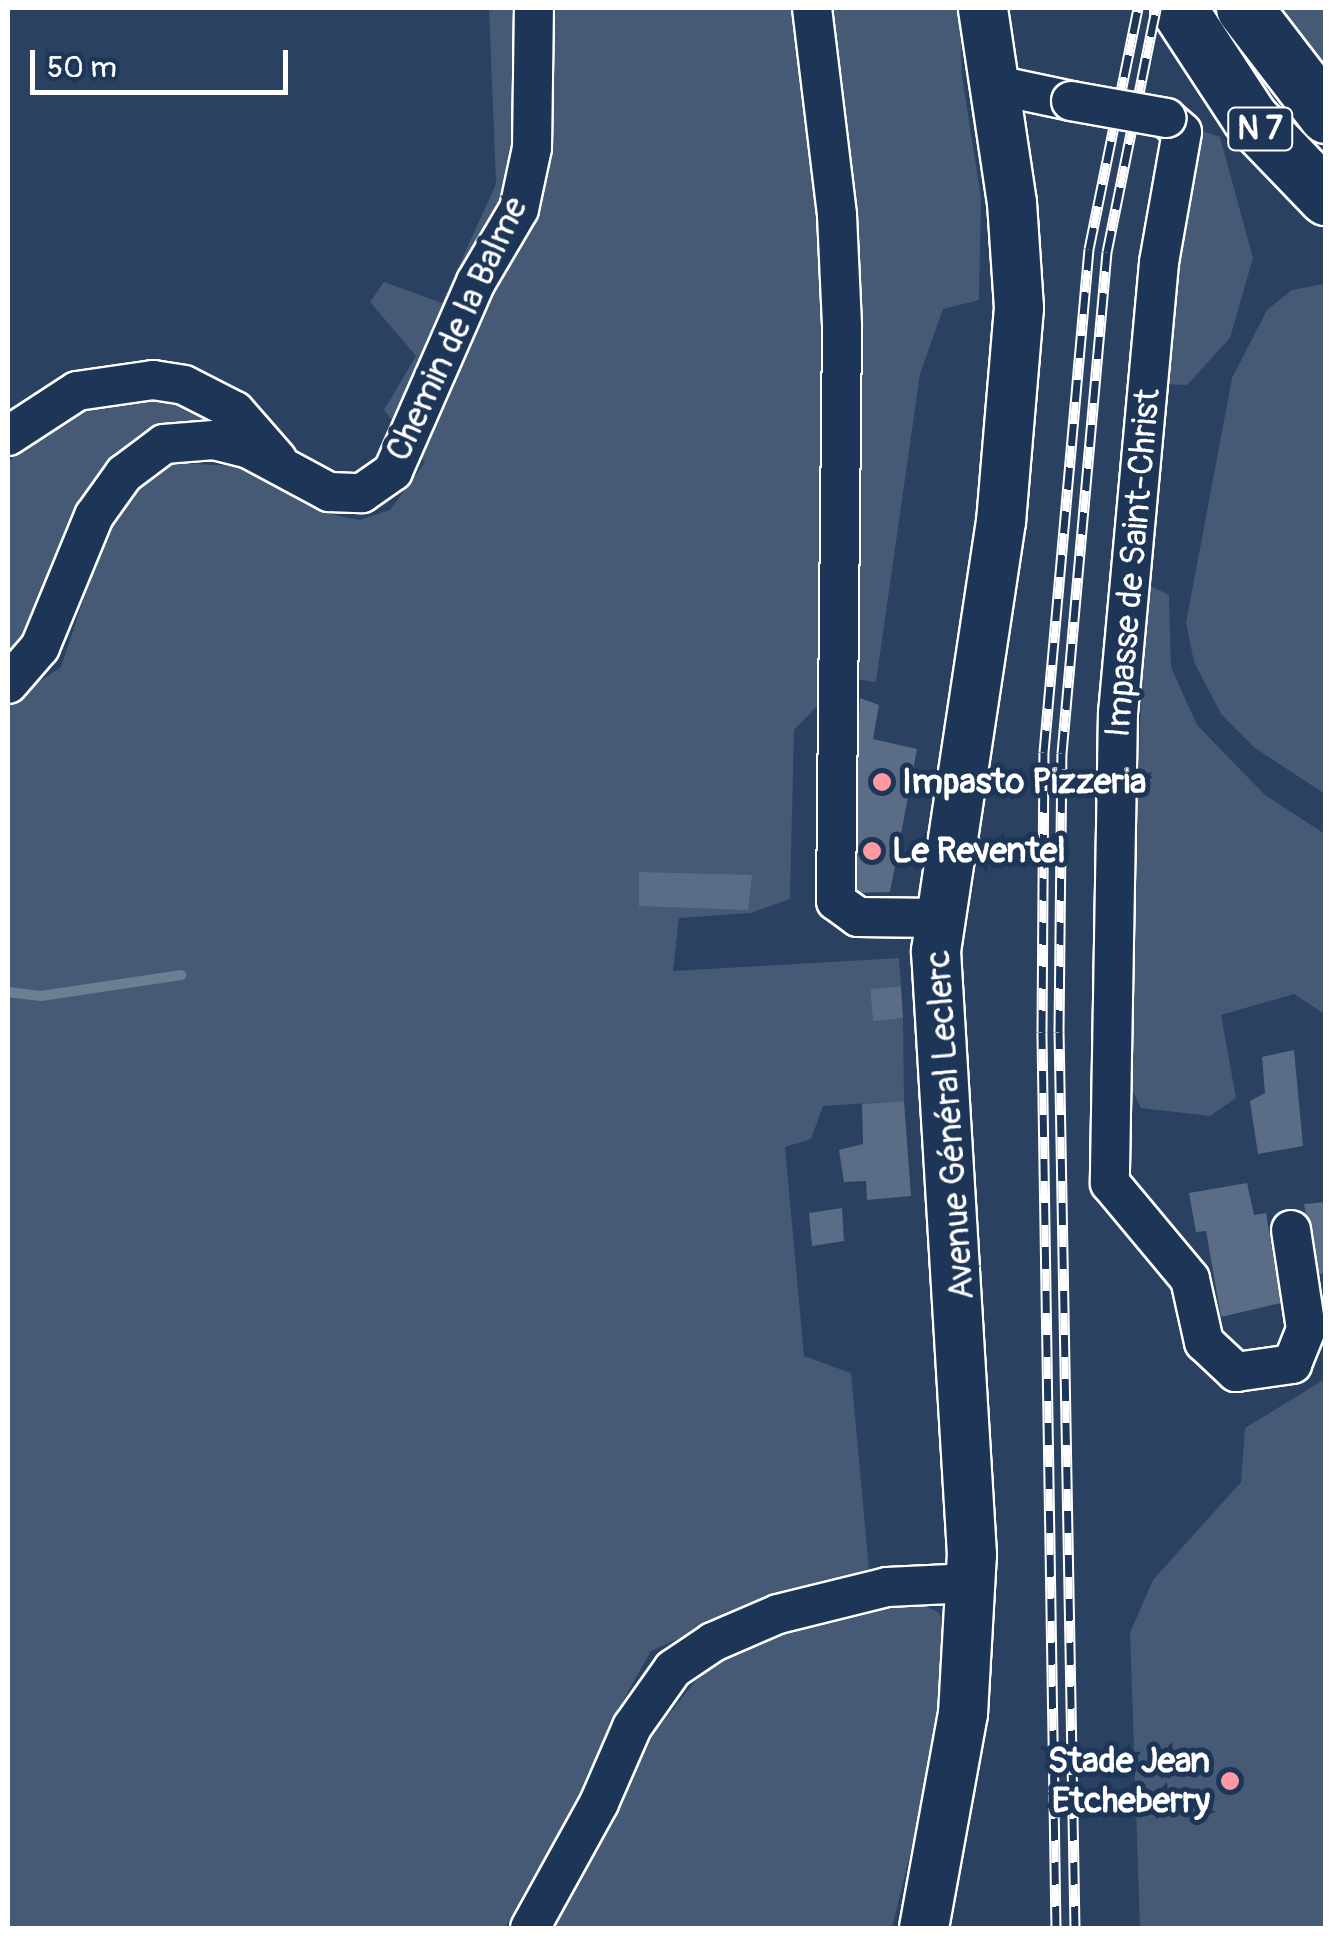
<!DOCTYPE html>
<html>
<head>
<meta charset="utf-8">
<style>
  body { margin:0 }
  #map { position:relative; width:1333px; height:1936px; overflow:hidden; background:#2a4161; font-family:Pangolin,sans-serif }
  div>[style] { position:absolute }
  .green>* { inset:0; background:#465975 }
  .stream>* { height:10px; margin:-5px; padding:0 5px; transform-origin:5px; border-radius:5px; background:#6d7d92 }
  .building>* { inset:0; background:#5b6c86 }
  .roads { filter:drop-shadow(2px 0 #fff) drop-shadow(-2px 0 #fff) drop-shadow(0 2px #fff) drop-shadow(0 -2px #fff) }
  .minor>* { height:38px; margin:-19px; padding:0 19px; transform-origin:19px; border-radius:19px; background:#1d3557 }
  .major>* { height:48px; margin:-24px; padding:0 24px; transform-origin:24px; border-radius:24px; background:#1d3557 }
  .highway>* { height:55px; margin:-27.5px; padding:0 27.5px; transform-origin:27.5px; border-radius:27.5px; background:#1d3557 }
  .rail>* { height:11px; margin-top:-5.5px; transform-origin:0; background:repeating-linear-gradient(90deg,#1d3557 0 22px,#fff 0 44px); box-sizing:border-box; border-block:2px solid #fff }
  .bridges { filter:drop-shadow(2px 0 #fff) drop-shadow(-2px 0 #fff) drop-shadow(0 2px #fff) drop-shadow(0 -2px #fff) }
  .minor-bridge>* { height:38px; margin:-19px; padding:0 19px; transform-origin:19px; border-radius:19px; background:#1d3557 }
  .dots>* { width:28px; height:28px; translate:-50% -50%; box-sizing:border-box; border:5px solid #1d3557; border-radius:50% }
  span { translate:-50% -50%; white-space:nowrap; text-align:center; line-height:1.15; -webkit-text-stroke:10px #1d3557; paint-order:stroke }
  .shield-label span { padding:2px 8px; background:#1d3557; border:2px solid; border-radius:8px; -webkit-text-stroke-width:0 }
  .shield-label { font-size:32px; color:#fff; font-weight:700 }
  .street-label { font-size:35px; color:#fff }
  .poi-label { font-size:35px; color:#fff; font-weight:700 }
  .left { translate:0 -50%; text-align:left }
  .right { translate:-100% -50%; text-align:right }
  .frame { position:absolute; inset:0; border:10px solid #fff; pointer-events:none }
  .scale { position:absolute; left:30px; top:50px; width:258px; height:45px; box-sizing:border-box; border:5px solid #fff; border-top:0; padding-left:12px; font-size:30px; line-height:35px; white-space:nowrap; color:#fff; -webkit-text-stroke:8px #1d3557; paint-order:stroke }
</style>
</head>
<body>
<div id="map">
  <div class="green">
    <i style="clip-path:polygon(489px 8px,960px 8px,962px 76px,981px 198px,979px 300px,943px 309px,920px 374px,876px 682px,854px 679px,857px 250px,819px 704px,794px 730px,790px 899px,751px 913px,679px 918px,673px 971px,899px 958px,901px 986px,870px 990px,873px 1020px,903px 1018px,904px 1101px,823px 1106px,811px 1139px,785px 1147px,804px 1356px,851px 1373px,869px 1569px,757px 1603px,651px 1651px,615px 1715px,573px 1824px,538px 1868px,505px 1928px,8px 1928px,8px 703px,61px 667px,105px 535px,133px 491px,172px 463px,236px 466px,325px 513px,360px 520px,390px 510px,425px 462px,384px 410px,416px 356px,370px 302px,384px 282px,442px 303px,496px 184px)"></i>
    <i style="clip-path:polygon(1270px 8px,1325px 8px,1325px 100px)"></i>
    <i style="clip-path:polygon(1196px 129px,1220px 137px,1253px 258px,1230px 338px,1187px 385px,1161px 384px)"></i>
    <i style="clip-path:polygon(1324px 284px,1326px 285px,1325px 794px,1255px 748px,1221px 714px,1194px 662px,1186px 623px,1232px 378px,1267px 310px,1292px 290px)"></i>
    <i style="clip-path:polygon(119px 398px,183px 398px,247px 437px,158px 438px,8px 662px,8px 463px,43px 424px,82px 404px)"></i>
    <i style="clip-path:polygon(1151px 586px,1169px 595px,1171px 667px,1197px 725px,1265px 795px,1325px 834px,1326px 1015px,1294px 994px,1221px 1015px,1236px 1098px,1210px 1116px,1141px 1108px,1129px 1083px,1142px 666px)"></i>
    <i style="clip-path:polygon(1325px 1379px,1325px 1928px,1140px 1928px,1130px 1633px,1153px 1580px,1241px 1482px,1245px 1428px)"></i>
    <i style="clip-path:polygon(914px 1601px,938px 1612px,950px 1633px,937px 1744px,892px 1928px,549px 1928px,653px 1734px,705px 1669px,802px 1613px)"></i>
  </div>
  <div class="stream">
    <i style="left:8px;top:992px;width:33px;rotate:7deg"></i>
    <i style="left:41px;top:996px;width:142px;rotate:-8.5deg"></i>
  </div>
  <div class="building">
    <i style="clip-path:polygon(860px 698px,879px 705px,873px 739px,917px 749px,890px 892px,851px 893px)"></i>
    <i style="clip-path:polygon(639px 872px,752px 875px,748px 910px,639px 906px)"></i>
    <i style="clip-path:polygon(901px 986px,903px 1018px,873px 1021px,870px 989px)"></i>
    <i style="clip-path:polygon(1294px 1050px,1303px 1146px,1258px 1154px,1250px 1101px,1265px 1093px,1262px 1057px)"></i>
    <i style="clip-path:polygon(904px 1101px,911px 1196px,867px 1200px,866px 1181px,844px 1182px,839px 1150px,863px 1144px,862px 1104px)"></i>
    <i style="clip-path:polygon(1247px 1183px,1254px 1215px,1266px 1213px,1281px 1303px,1221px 1317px,1206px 1231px,1196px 1232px,1189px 1193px)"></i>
    <i style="clip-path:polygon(1326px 1202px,1326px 1273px,1316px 1275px,1304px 1204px)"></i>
    <i style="clip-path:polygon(842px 1208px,844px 1241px,812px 1246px,809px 1213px)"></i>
  </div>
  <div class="roads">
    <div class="minor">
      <i style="left:812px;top:8px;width:209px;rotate:83.1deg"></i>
      <i style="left:837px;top:215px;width:112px;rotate:87.4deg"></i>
      <i style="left:842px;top:327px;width:574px;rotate:90.6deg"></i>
      <i style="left:836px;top:901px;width:27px;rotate:36deg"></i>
      <i style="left:858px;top:917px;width:82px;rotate:0.7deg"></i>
      <i style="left:996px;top:85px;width:77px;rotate:12deg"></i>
      <i style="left:1166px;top:118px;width:21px;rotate:41deg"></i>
      <i style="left:1182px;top:132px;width:133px;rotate:100deg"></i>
      <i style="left:1159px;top:263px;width:451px;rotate:95.2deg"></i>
      <i style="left:1118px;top:712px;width:471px;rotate:91deg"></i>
      <i style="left:1110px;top:1183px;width:125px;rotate:50.2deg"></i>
      <i style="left:1190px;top:1279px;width:65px;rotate:77.5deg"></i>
      <i style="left:1204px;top:1342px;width:44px;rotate:43.2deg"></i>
      <i style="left:1236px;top:1372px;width:57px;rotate:-8.1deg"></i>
      <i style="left:1292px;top:1364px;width:38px;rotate:-68deg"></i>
      <i style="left:1306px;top:1329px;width:100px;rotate:-98.6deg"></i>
      <i style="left:8px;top:436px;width:82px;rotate:-33.1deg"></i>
      <i style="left:77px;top:391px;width:77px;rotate:-8.2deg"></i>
      <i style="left:153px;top:380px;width:31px;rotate:9deg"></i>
      <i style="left:184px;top:385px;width:57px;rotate:27deg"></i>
      <i style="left:235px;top:411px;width:64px;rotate:48.8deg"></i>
      <i style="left:8px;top:684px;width:49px;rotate:-49.1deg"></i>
      <i style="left:40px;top:647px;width:142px;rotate:-67.6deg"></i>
      <i style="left:94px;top:516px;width:52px;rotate:-54.5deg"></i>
      <i style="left:124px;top:474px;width:50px;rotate:-36.9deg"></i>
      <i style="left:164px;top:444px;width:50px;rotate:-4.6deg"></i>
      <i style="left:214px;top:440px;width:36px;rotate:14deg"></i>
      <i style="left:249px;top:449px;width:91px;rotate:28.3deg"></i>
      <i style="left:329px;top:492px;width:33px;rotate:2deg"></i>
      <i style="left:362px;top:493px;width:38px;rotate:-35deg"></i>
      <i style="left:393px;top:471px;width:206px;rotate:-66.3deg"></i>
      <i style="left:476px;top:282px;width:85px;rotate:-59.5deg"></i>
      <i style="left:519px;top:209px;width:62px;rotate:-78deg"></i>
      <i style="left:532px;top:148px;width:140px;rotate:-89.2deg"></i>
      <i style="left:530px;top:1928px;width:143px;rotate:-61.1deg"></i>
      <i style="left:599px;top:1803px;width:83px;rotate:-66.5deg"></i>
      <i style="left:632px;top:1727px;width:71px;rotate:-54.7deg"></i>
      <i style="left:673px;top:1669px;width:48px;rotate:-34deg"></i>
      <i style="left:713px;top:1642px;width:71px;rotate:-23.3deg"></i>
      <i style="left:778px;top:1614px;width:112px;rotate:-13.9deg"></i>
      <i style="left:887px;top:1587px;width:84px;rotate:-2.7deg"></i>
    </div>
    <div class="major">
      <i style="left:924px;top:1928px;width:218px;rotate:-79.7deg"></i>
      <i style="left:963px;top:1714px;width:159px;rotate:-86.8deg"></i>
      <i style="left:972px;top:1555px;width:605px;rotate:-93.41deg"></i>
      <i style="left:936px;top:951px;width:434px;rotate:-81.4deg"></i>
      <i style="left:1001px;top:522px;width:215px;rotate:-85.2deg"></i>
      <i style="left:1019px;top:308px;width:105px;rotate:-93.8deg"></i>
      <i style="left:1012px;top:203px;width:197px;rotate:-98.5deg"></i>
    </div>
    <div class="highway">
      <i style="left:1178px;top:8px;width:131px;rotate:56.8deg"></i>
      <i style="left:1250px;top:118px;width:110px;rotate:46.1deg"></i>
      <i style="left:1244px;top:8px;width:135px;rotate:52.5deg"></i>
    </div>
  </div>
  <div class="rail">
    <i style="left:1056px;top:1928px;width:896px;rotate:-90.9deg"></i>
    <i style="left:1042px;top:1032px;width:280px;rotate:-89.6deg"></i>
    <i style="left:1044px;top:752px;width:505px;rotate:-84.89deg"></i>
    <i style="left:1089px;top:249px;width:246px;rotate:-78.5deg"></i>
    <i style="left:1075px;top:1928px;width:896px;rotate:-91.02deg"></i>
    <i style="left:1059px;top:1032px;width:279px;rotate:-89.4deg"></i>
    <i style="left:1062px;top:753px;width:503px;rotate:-84.87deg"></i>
    <i style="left:1107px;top:252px;width:249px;rotate:-78.6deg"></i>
  </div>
  <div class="bridges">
    <div class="minor-bridge">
      <i style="left:1071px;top:101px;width:97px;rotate:10.1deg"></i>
    </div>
  </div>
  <div class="dots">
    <i style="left:882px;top:782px;background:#ff9aa2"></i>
    <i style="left:872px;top:851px;background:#ff9aa2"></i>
    <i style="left:1230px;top:1781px;background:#ff9aa2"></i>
  </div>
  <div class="shield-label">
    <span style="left:1260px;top:129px">N 7</span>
  </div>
  <div class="street-label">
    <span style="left:457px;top:329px;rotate:-65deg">Chemin de la Balme</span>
    <span style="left:1133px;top:563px;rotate:-85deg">Impasse de Saint-Christ</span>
    <span style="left:950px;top:1125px;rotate:-94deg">Avenue Général Leclerc</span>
  </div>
  <div class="poi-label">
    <span class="left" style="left:902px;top:782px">Impasto Pizzeria</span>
    <span class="left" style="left:892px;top:851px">Le Reventel</span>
    <span class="right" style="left:1210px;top:1781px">Stade Jean<br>Etcheberry</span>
  </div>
  <div class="frame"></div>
  <div class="scale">50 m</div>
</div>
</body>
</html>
